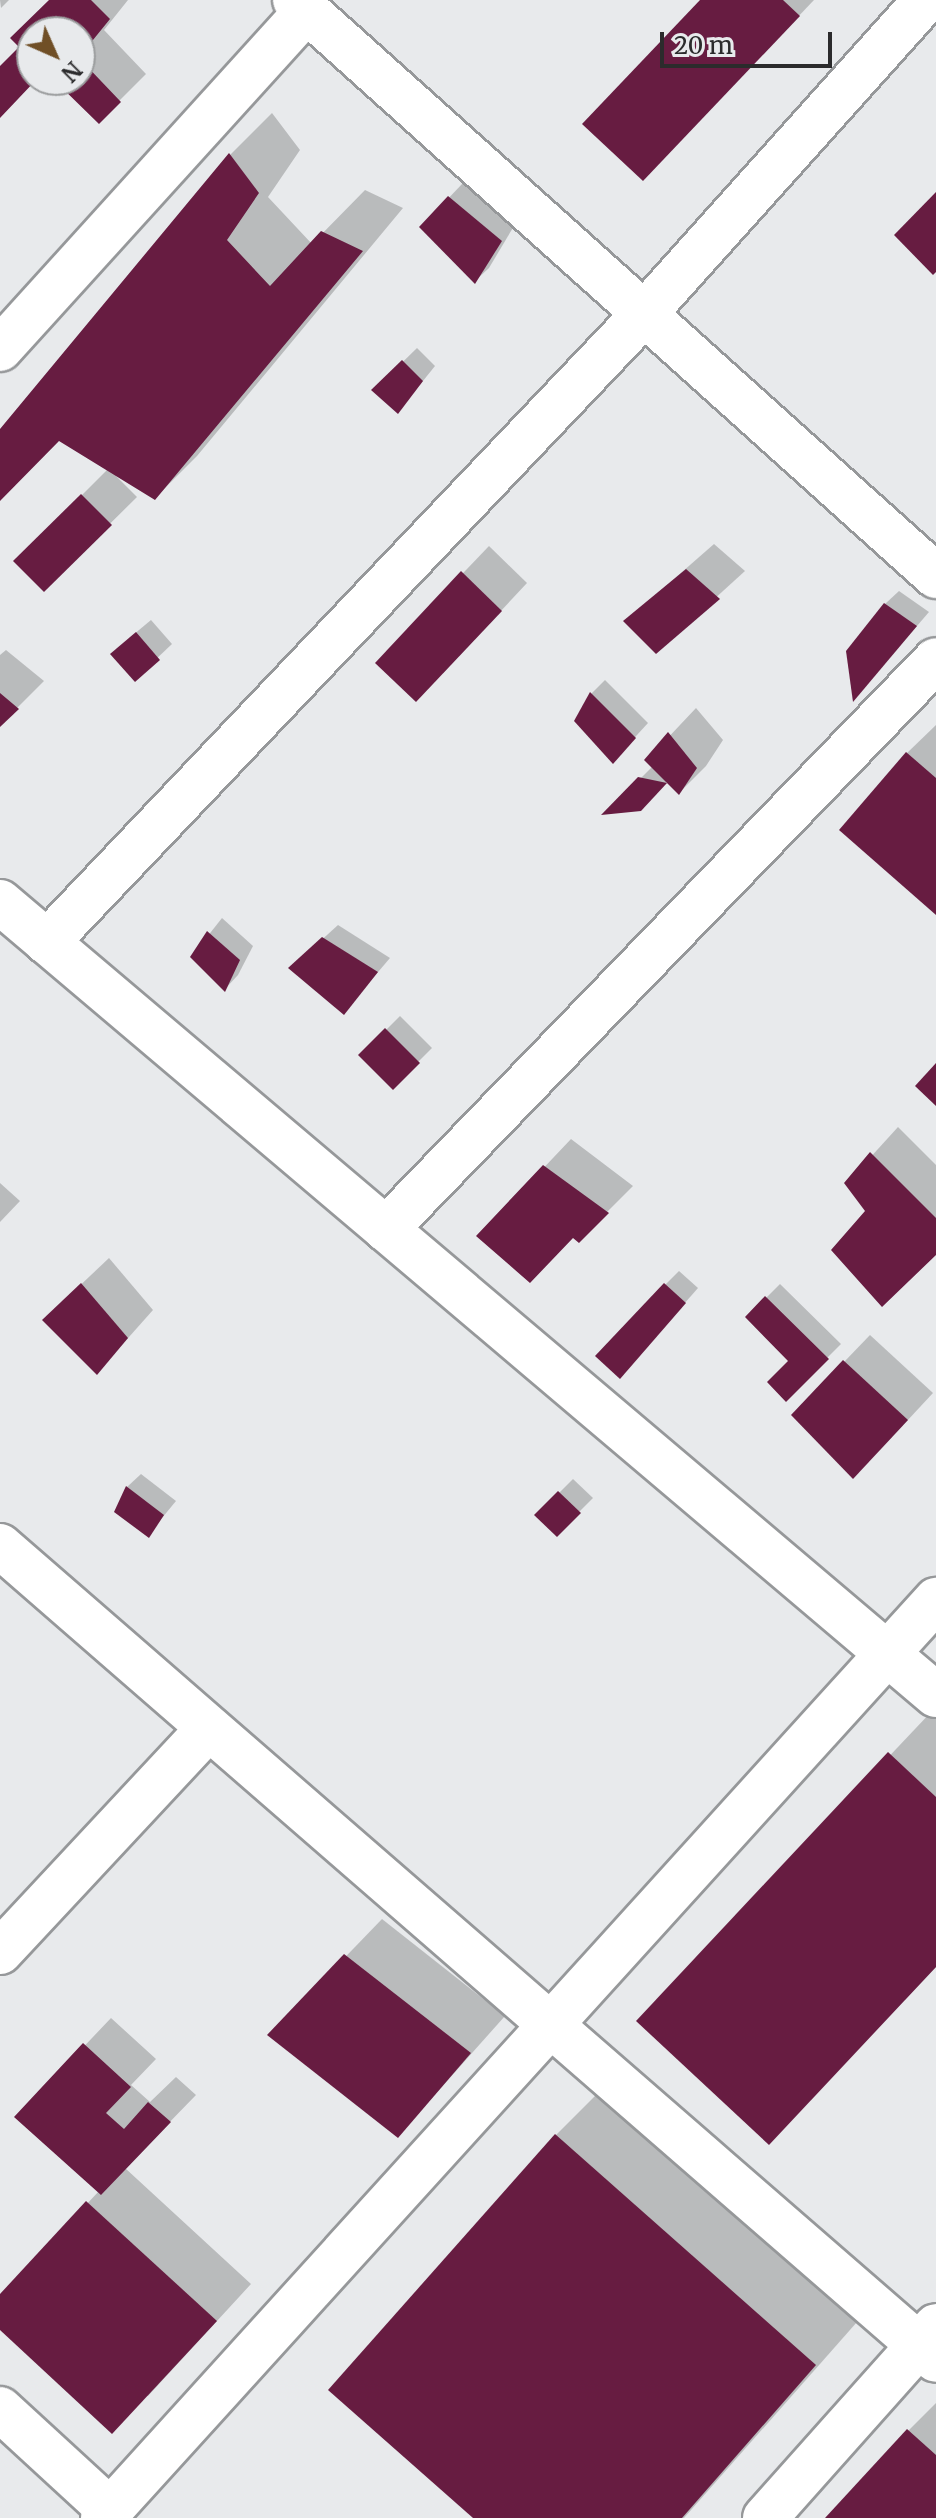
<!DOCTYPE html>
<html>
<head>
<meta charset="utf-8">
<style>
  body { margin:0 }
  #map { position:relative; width:936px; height:2518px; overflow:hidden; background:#e8eaec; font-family:Merriweather,serif }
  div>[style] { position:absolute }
  .shadow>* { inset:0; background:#0003 }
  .building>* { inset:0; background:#671c41 }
  .roads { filter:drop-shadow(2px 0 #96989a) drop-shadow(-2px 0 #96989a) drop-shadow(0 2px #96989a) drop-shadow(0 -2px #96989a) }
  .minor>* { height:44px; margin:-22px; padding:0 22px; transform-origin:22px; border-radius:22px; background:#fff }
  span { translate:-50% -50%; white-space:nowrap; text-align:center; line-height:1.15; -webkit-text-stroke:8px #e8eaec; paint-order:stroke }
  .north { position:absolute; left:16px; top:16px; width:80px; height:80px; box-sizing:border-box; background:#e8eaec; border:2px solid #9c9e9f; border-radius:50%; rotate:135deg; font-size:22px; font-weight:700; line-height:32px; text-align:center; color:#2b2b2c }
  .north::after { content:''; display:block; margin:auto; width:28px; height:36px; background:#704f26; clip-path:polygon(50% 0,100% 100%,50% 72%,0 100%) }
  .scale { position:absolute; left:660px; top:32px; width:172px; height:36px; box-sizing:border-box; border:4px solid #2b2b2c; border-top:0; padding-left:10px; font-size:24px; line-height:28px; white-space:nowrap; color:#2b2b2c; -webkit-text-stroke:6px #e8eaec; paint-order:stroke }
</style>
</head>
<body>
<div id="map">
  <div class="shadow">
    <i style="clip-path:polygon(0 0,9px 0,1px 8px)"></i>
    <i style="clip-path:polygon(52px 0,128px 0,104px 30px,146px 74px,99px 121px,57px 80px,80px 80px,80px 32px,32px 32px,32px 80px,35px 80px,0 116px,0 69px,22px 47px)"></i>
    <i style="clip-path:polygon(703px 0,814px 0,679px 142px)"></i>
    <i style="clip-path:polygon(272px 113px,300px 150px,268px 197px,312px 244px,365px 190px,403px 208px,197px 456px,155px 498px,115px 475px,137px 497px,44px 589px,16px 561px,108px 469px,59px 439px,0 498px,0 432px,231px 154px)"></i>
    <i style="clip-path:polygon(463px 183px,514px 226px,489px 268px,475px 281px,421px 227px)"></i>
    <i style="clip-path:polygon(417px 348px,435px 366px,398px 412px,374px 390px)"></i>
    <i style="clip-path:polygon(714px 544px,745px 571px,656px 652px,626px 621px)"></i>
    <i style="clip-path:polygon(489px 546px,527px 583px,443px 673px,377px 663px)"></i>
    <i style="clip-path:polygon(899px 591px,929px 612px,855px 698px,885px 604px)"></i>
    <i style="clip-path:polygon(151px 620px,172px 644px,135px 679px,127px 640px)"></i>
    <i style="clip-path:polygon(6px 650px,44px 681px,0 725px,0 655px)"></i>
    <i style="clip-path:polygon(605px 680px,648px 723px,626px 747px,576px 721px,592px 693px)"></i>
    <i style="clip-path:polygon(696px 708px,723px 740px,706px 766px,679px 793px,668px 781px,640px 809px,606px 813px,653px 766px,647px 760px)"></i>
    <i style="clip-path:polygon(936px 725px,936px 912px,907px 753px)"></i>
    <i style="clip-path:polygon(222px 918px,253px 946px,238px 975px,225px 989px,192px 956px)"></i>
    <i style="clip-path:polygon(338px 925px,390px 958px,344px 1012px,305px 955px)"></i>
    <i style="clip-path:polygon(400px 1016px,432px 1048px,393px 1087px,361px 1055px)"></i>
    <i style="clip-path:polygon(898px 1127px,936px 1165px,936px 1253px,868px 1211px,847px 1183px)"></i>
    <i style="clip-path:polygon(571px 1139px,633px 1186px,579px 1240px,574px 1235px,479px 1236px)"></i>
    <i style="clip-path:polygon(0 1183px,20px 1201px,0 1222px)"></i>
    <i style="clip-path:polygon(109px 1258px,153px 1310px,97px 1373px,71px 1294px)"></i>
    <i style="clip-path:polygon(679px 1271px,698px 1288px,633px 1362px,666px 1284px)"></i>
    <i style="clip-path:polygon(780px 1284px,841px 1344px,786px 1399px,791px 1361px,747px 1317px)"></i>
    <i style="clip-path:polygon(870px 1335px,933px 1393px,880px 1450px,844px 1362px)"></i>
    <i style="clip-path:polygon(141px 1474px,176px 1501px,148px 1535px,127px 1487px)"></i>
    <i style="clip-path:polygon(573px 1479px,593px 1498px,557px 1534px,537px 1515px)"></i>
    <i style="clip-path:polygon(932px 1711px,936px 1715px,936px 1967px,769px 2143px,639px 2021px)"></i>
    <i style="clip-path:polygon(382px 1919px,505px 2016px,398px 2136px,270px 2035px)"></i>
    <i style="clip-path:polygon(111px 2018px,156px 2059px,131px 2085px,150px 2102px,176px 2077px,196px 2095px,125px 2168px,251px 2284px,148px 2396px,0 2327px,0 2297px,99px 2191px,17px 2117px)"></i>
    <i style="clip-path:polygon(598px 2093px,857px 2322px,684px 2518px,476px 2518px,556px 2135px)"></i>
    <i style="clip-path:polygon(936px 2403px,936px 2518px,828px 2518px,909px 2430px)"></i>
  </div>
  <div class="building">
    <i style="clip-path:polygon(49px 0,91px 0,110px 19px,80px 56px,80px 32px,32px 32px,32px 80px,36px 80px,0 118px,0 66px,19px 47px,10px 38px)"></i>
    <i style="clip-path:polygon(700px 0,783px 0,800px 16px,643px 181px,582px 124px)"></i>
    <i style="clip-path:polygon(80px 59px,121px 102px,99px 124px,54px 80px,80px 80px)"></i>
    <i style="clip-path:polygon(229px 153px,259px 193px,227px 240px,270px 286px,321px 231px,363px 251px,155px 500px,59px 441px,0 501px,0 429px)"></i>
    <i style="clip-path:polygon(936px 192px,936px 272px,933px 275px,894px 235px)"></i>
    <i style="clip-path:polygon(448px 196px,502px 241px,475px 284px,419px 227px)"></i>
    <i style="clip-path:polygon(402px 360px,423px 381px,398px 414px,371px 390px)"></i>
    <i style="clip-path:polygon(81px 494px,112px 525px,44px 592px,13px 561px)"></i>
    <i style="clip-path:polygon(686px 569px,720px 599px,656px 654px,623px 621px)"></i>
    <i style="clip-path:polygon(461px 571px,502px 611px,416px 702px,375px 663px)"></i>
    <i style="clip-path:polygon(884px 603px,917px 626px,853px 702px,846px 651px)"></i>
    <i style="clip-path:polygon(136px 632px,160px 660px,135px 682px,110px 654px)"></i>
    <i style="clip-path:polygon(590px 692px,636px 738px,613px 764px,574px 721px)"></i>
    <i style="clip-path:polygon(0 693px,19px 709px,0 727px)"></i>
    <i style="clip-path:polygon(668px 732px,697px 768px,679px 795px,644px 760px)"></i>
    <i style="clip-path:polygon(906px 752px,936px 778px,936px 915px,839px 830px)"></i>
    <i style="clip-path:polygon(638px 777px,667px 783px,641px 811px,601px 815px)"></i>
    <i style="clip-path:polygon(207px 931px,240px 960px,225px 992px,190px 957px)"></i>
    <i style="clip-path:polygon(322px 937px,378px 972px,344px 1015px,288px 968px)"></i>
    <i style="clip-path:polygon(385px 1028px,420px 1063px,393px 1090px,358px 1055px)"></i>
    <i style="clip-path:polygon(936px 1063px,936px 1106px,915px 1086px)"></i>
    <i style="clip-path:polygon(870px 1152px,936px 1218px,936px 1255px,882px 1307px,831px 1250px,865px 1211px,844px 1183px)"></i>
    <i style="clip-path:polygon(543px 1165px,609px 1213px,579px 1243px,573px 1238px,530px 1283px,476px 1236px)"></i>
    <i style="clip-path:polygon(81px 1283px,128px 1338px,97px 1375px,42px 1320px)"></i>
    <i style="clip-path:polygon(664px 1283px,686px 1303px,620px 1379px,595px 1356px)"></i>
    <i style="clip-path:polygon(765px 1296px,829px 1359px,786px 1402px,767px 1382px,788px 1361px,745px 1317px)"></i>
    <i style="clip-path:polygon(843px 1360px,908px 1420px,853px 1479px,791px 1415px)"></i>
    <i style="clip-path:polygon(126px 1486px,164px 1515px,149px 1538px,114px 1512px)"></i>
    <i style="clip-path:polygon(558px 1491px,581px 1513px,557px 1537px,534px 1515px)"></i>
    <i style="clip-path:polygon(888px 1752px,936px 1797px,936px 1967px,769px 2145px,636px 2021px)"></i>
    <i style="clip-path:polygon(344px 1954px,471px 2053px,398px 2138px,267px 2035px)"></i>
    <i style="clip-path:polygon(83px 2043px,131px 2087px,106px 2113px,124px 2129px,148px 2102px,171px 2122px,101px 2195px,14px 2117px)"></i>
    <i style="clip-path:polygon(555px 2134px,816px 2365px,682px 2518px,473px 2518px,328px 2390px)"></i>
    <i style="clip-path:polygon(86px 2201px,217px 2321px,112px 2434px,0 2330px,0 2294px)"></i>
    <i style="clip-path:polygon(907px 2429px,936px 2455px,936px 2518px,825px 2518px)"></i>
  </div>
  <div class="roads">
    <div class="minor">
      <i style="left:295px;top:0;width:862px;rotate:41.94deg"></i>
      <i style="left:0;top:349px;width:457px;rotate:-47.8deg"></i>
      <i style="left:0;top:902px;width:1227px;rotate:40.27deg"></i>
      <i style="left:47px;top:942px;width:866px;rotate:-46.45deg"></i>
      <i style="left:644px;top:314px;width:422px;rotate:-48.1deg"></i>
      <i style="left:386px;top:1229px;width:791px;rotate:-45.97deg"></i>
      <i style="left:0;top:1546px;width:1240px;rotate:41.01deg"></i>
      <i style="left:0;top:1952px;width:306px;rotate:-47deg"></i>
      <i style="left:0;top:2409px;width:149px;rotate:42.6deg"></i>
      <i style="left:103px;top:2518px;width:1240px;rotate:-47.78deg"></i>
      <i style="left:765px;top:2518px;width:257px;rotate:-48.3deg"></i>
    </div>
  </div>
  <div class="north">N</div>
  <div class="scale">20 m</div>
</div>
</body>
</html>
